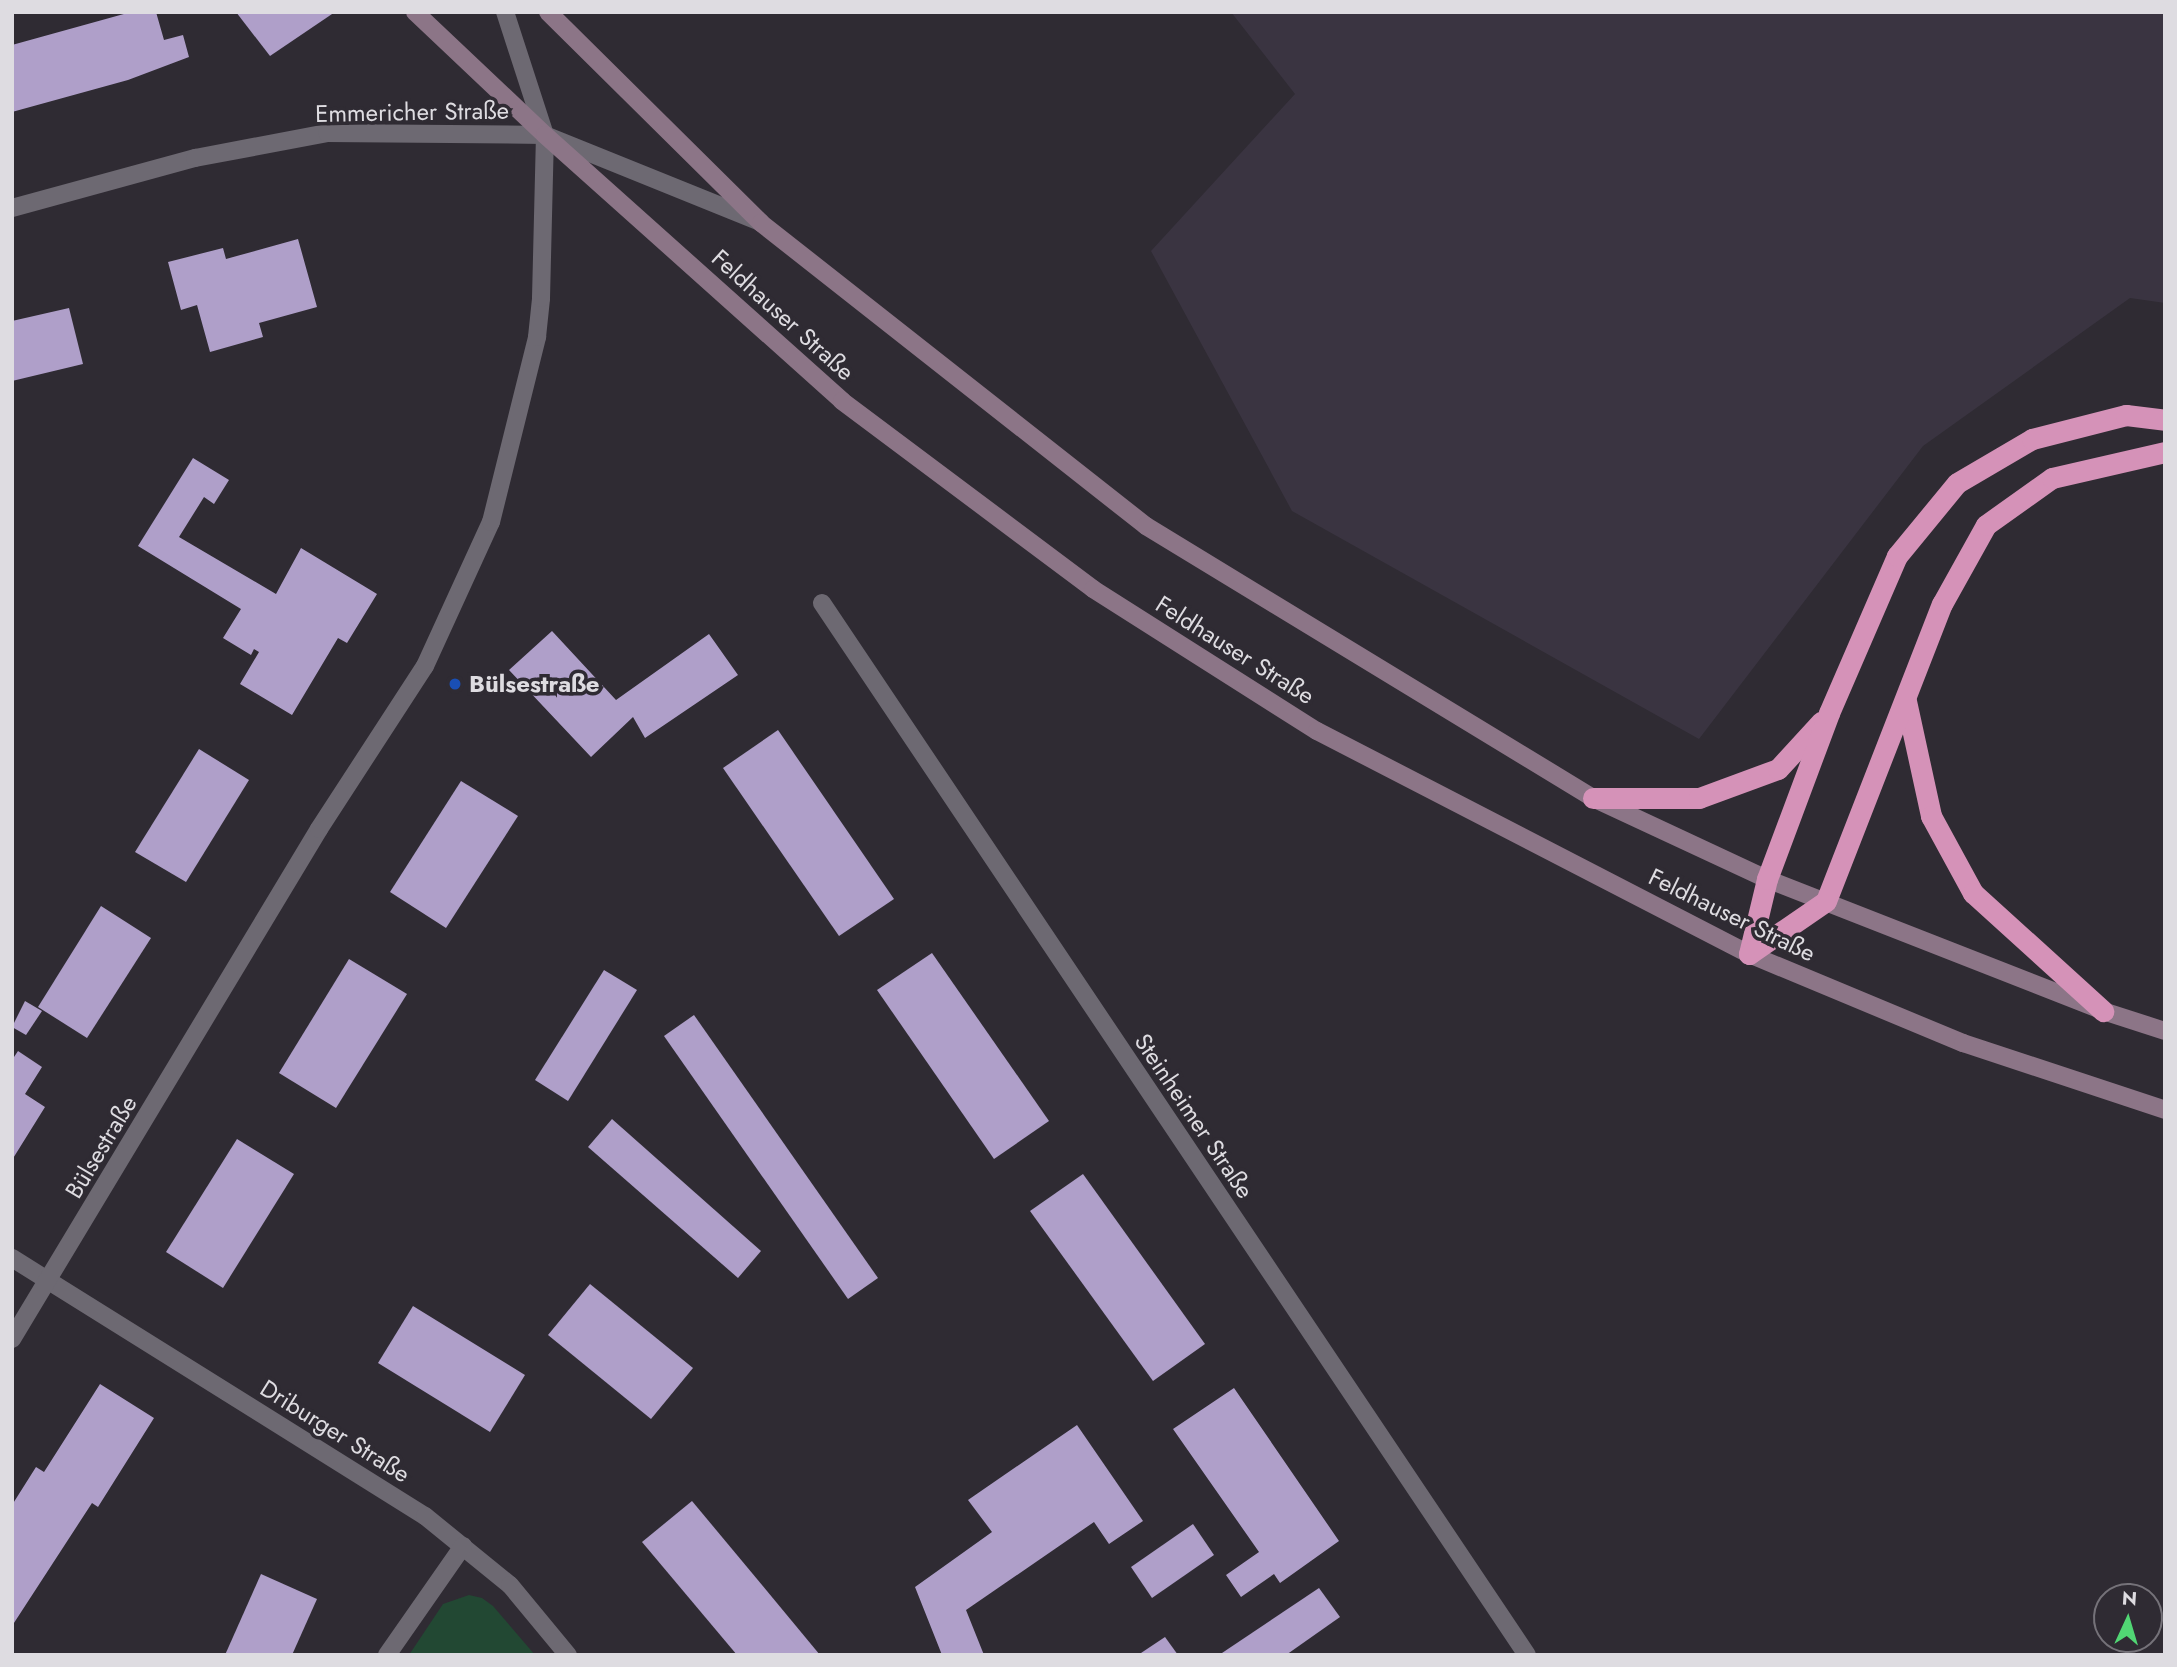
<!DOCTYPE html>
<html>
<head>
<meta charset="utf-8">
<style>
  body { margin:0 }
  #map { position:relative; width:2177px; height:1667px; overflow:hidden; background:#2f2b33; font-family:Jost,sans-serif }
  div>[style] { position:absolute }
  .built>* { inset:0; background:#3a3441 }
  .green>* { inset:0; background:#224833 }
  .building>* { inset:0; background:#af9fc9 }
  .street>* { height:18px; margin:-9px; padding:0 9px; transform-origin:9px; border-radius:9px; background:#6d6972 }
  .secondary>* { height:18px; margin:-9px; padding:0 9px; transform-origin:9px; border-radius:9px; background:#8c7587 }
  .highway>* { height:21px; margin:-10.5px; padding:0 10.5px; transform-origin:10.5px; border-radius:10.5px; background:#d592b8 }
  .dots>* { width:19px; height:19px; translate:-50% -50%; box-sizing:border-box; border:4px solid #2f2b33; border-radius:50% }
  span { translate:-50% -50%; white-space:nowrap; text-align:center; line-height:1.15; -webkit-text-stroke:7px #2f2b33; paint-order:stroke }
  .street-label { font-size:24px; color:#dedce1 }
  .poi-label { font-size:24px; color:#dedce1; font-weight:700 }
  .left { translate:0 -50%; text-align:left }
  .frame { position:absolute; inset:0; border:14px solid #dedce1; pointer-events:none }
  .north { position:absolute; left:2093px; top:1583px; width:70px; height:70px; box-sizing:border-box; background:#2f2b33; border:2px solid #757279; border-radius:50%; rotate:4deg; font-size:19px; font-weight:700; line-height:28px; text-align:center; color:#dedce1 }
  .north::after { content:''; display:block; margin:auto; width:24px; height:32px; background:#51d674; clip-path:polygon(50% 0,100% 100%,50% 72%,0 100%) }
</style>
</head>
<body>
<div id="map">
  <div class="built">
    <i style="clip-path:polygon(1231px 12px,2165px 12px,2165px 303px,2130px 298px,1923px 446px,1699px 739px,1292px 511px,1151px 251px,1295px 94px)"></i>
  </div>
  <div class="green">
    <i style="clip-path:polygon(469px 1595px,482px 1598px,493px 1606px,535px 1655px,409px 1655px,443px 1604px)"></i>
  </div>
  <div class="building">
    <i style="clip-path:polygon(131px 12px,156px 12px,164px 40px,183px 35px,189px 57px,128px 80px,12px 112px,12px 45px)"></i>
    <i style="clip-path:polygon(236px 12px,335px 12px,270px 56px)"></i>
    <i style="clip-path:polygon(298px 239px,317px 307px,259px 323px,263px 337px,210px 352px,197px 305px,181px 310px,168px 262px,223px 248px,226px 259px)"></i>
    <i style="clip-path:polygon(69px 308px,83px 364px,12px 381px,12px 321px)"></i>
    <i style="clip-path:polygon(193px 458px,229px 480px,214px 504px,204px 497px,179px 537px,276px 594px,301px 548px,377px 594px,347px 643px,338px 638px,292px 715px,240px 684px,259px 652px,254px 649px,251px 655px,223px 638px,241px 609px,138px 546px)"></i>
    <i style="clip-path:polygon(552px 631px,616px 700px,709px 634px,738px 675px,645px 738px,633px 717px,591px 757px,509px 670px)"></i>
    <i style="clip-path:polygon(778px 730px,894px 899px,839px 936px,723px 768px)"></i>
    <i style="clip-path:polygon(199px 749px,249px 780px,186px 882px,135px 852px)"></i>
    <i style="clip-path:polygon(461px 781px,518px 816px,446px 928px,390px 892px)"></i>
    <i style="clip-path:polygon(101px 906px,151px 938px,87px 1038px,38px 1007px)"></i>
    <i style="clip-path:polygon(932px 953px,1049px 1121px,994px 1159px,877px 990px)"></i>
    <i style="clip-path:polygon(349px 959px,407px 994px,336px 1108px,279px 1073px)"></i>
    <i style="clip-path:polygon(604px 970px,637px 990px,568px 1101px,535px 1080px)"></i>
    <i style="clip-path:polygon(25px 1001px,42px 1011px,26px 1035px,12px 1027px)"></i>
    <i style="clip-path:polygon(694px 1015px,878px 1278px,848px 1299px,664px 1036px)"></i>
    <i style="clip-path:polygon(18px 1051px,42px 1067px,25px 1094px,45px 1107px,12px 1160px,12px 1060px)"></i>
    <i style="clip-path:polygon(612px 1119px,761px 1251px,738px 1278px,588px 1147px)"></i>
    <i style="clip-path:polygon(237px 1139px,294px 1174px,223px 1288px,166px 1252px)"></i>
    <i style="clip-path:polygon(1083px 1174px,1205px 1344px,1153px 1381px,1030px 1211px)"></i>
    <i style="clip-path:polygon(590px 1284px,693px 1368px,651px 1419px,548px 1335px)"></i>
    <i style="clip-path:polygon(413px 1306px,525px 1375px,490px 1432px,378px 1363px)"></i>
    <i style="clip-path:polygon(100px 1384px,154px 1418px,98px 1507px,92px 1503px,12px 1626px,12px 1505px,36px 1467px,44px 1472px)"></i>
    <i style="clip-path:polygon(1234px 1388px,1339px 1541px,1280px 1583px,1274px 1574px,1241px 1597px,1226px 1575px,1259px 1552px,1173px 1429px)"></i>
    <i style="clip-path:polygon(1077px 1425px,1143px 1521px,1109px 1544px,1094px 1522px,966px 1610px,984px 1655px,942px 1655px,915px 1587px,992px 1532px,968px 1500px)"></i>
    <i style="clip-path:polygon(692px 1501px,762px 1585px,820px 1655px,737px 1655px,642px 1542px)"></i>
    <i style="clip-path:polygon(1193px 1524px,1214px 1555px,1152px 1598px,1131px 1567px)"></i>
    <i style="clip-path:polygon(261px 1574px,317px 1599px,292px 1655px,225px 1655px)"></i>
    <i style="clip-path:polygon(1319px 1588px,1340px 1617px,1286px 1655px,1219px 1655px)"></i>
    <i style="clip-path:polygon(1165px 1637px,1178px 1655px,1138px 1655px)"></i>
  </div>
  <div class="street">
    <i style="left:12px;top:208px;width:190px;rotate:-15.3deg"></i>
    <i style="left:195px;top:158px;width:134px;rotate:-10.7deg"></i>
    <i style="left:327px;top:133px;width:218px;rotate:0.5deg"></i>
    <i style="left:545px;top:135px;width:232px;rotate:22deg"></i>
    <i style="left:822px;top:603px;width:1266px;rotate:56.17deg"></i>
    <i style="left:12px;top:1258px;width:487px;rotate:32deg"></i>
    <i style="left:425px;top:1516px;width:109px;rotate:39.1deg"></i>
    <i style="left:510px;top:1585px;width:91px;rotate:50.4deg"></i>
    <i style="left:12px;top:1339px;width:595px;rotate:-58.95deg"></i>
    <i style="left:319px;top:829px;width:194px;rotate:-57deg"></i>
    <i style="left:425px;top:666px;width:158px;rotate:-65.4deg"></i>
    <i style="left:491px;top:522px;width:191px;rotate:-76deg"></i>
    <i style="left:537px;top:337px;width:39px;rotate:-84deg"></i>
    <i style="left:541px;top:298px;width:163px;rotate:-88.6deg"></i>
    <i style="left:545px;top:135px;width:129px;rotate:-108deg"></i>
    <i style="left:387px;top:1655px;width:133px;rotate:-55.1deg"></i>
  </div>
  <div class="secondary">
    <i style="left:415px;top:12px;width:179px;rotate:43.4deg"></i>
    <i style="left:545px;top:135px;width:399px;rotate:41.8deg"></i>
    <i style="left:842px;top:401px;width:314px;rotate:36.8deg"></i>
    <i style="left:1093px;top:589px;width:265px;rotate:32.4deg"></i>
    <i style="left:1317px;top:731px;width:486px;rotate:27.3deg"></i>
    <i style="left:1749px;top:954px;width:232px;rotate:22.6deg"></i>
    <i style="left:1963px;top:1043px;width:213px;rotate:18.3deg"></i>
    <i style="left:548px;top:12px;width:300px;rotate:44.7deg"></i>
    <i style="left:761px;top:223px;width:490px;rotate:38.2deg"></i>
    <i style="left:1146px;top:526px;width:523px;rotate:31.32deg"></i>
    <i style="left:1593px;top:798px;width:192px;rotate:25deg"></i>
    <i style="left:1767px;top:879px;width:361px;rotate:21.4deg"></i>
    <i style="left:2103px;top:1011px;width:65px;rotate:17.9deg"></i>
  </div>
  <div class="highway">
    <i style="left:1906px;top:701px;width:118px;rotate:77.7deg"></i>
    <i style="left:1931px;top:816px;width:88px;rotate:61.4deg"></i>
    <i style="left:1973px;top:893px;width:176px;rotate:42.2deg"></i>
    <i style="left:1593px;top:798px;width:106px"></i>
    <i style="left:1699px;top:798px;width:84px;rotate:-20.2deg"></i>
    <i style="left:1778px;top:769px;width:64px;rotate:-47.5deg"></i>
    <i style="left:1749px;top:954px;width:77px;rotate:-76.5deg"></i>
    <i style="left:1767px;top:879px;width:177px;rotate:-69.5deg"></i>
    <i style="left:1829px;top:713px;width:171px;rotate:-66.6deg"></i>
    <i style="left:1897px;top:556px;width:94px;rotate:-50.6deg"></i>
    <i style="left:1957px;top:483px;width:87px;rotate:-30.4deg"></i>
    <i style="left:2032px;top:439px;width:97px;rotate:-14.3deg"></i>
    <i style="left:2126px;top:415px;width:39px;rotate:7deg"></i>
    <i style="left:1749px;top:954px;width:93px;rotate:-34.5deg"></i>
    <i style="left:1826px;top:901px;width:319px;rotate:-68.7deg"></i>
    <i style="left:1942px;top:604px;width:90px;rotate:-60.9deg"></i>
    <i style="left:1986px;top:525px;width:81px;rotate:-35.5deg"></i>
    <i style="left:2052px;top:478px;width:116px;rotate:-13deg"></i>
  </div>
  <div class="dots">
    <i style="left:455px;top:684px;background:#1a4fb4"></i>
  </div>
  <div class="street-label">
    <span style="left:412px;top:112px;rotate:-1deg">Emmericher Straße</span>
    <span style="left:783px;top:315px;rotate:42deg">Feldhauser Straße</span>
    <span style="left:1235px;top:650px;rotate:32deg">Feldhauser Straße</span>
    <span style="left:1732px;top:915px;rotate:26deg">Feldhauser Straße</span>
    <span style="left:1194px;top:1116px;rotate:56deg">Steinheimer Straße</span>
    <span style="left:101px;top:1147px;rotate:-59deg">Bülsestraße</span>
    <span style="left:335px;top:1431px;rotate:32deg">Driburger Straße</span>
  </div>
  <div class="poi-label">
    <span class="left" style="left:469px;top:684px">Bülsestraße</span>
  </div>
  <div class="frame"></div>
  <div class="north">N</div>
</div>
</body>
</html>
